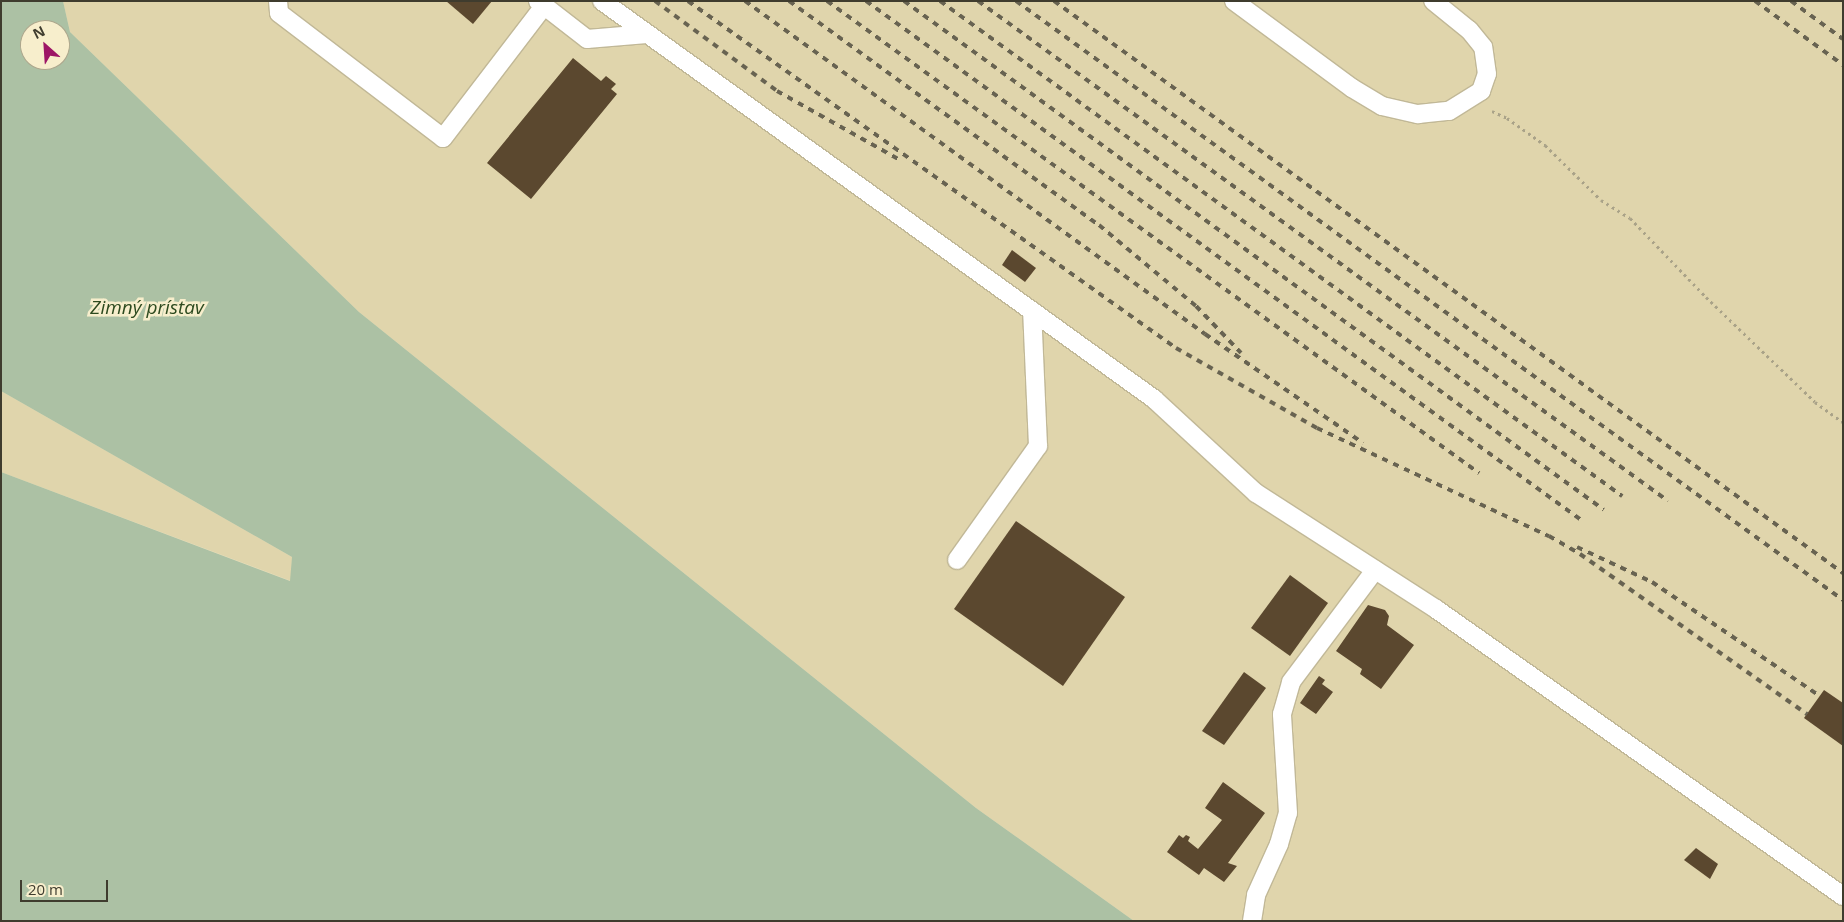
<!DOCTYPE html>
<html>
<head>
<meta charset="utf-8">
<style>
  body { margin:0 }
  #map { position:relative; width:1844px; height:922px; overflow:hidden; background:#eae1bf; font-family:"Open Sans",sans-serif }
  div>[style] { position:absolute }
  .built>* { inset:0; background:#e0d5ac }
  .water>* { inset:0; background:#acc1a4 }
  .building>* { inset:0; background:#5b482f }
  .path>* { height:3px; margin-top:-1.5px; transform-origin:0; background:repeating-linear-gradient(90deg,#a9a288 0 2.5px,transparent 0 6.5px) }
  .roads { filter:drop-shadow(1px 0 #c1b897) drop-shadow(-1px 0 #c1b897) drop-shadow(0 1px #c1b897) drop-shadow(0 -1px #c1b897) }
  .service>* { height:18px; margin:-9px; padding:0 9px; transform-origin:9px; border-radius:9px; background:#fff }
  .rail>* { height:4px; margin-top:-2px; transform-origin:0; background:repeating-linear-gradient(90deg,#686351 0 6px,transparent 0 12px) }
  span { translate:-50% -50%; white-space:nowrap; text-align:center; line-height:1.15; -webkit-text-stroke:5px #f7eecc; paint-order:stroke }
  .water-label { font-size:19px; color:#2d4a1f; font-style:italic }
  .frame { position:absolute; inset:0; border:2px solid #3f3c2e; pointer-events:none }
  .north { position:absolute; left:20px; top:20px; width:50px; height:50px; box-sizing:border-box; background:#f7eecc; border:1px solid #ada78d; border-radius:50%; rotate:334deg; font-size:14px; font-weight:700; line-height:20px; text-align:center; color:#3f3c2e }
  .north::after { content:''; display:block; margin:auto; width:18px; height:22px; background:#9d1666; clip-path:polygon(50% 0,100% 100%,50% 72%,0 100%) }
  .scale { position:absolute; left:20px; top:880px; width:88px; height:22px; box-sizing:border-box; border:2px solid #3f3c2e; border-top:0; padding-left:6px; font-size:15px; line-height:18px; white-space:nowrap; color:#3f3c2e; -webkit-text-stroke:4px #f7eecc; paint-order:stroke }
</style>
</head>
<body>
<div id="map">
  <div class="built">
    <i style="clip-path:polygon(63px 1px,1843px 1px,1843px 921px,1134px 921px,976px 808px,359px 312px,70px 32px)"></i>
    <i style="clip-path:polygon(1px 391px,292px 557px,291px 581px,1px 472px)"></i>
  </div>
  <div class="water">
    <i style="clip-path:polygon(evenodd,1px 1px,63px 1px,70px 32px,359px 312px,976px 808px,1134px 921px,1px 921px,1px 472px,290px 581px,292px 557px,1px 391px,1px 1px,30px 30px,60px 30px,60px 60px,30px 60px,30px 30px)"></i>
  </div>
  <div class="building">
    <i style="clip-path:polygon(446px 1px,492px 1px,473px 24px)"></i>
    <i style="clip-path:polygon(573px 58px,601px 81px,606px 76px,616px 84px,611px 89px,617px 94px,531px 199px,487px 163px)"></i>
    <i style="clip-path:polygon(1012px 250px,1036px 268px,1025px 282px,1002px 265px)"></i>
    <i style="clip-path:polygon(1016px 521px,1125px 597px,1063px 686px,954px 609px)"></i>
    <i style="clip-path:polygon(1290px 575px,1328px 603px,1290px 656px,1251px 628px)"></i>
    <i style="clip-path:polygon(1368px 605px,1385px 610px,1389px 616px,1387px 625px,1414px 645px,1381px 689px,1360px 674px,1362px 669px,1336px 651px)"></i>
    <i style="clip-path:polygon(1244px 672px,1266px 688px,1224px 745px,1202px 731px)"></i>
    <i style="clip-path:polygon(1319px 676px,1325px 680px,1322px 684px,1333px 692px,1316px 714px,1300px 703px)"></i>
    <i style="clip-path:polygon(1824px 690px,1843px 703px,1843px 746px,1804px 718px)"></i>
    <i style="clip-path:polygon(1223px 782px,1265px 813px,1228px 863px,1237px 866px,1224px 882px,1204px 868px,1199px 875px,1167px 852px,1179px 835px,1183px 838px,1186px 835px,1190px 837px,1188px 841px,1198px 849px,1222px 820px,1205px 808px)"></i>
    <i style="clip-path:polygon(1696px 848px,1718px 864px,1710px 879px,1684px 860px)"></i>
  </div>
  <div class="path">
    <i style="left:1492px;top:111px;width:17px;rotate:25deg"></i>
    <i style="left:1507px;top:118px;width:47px;rotate:35.4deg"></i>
    <i style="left:1545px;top:145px;width:78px;rotate:44.5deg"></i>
    <i style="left:1601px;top:200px;width:34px;rotate:32deg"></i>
    <i style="left:1630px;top:218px;width:110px;rotate:46.1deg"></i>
    <i style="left:1706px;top:297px;width:151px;rotate:43.9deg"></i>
    <i style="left:1815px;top:402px;width:34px;rotate:36deg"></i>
  </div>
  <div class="roads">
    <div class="service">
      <i style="left:278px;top:1px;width:12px;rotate:85deg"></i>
      <i style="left:279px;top:13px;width:206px;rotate:37.3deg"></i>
      <i style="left:443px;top:138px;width:166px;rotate:-52.6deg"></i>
      <i style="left:538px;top:1px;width:62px;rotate:37.8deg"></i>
      <i style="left:587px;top:39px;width:60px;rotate:-4.8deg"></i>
      <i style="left:602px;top:1px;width:681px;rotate:35.79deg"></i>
      <i style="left:1154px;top:399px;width:139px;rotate:42.7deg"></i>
      <i style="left:1256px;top:493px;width:214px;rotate:32.8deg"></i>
      <i style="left:1436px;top:609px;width:498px;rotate:35.2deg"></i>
      <i style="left:1234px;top:1px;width:147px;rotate:36.4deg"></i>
      <i style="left:1352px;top:88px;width:35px;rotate:31deg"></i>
      <i style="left:1382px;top:106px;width:37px;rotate:13deg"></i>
      <i style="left:1418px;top:114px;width:31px;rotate:-6deg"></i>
      <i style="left:1449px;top:111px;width:38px;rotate:-32deg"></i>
      <i style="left:1481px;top:91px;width:18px;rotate:-71deg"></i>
      <i style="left:1487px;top:74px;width:27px;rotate:-98deg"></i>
      <i style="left:1483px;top:47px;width:22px;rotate:-129deg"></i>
      <i style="left:1469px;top:30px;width:46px;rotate:-141.1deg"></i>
      <i style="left:957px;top:560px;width:140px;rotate:-54.6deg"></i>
      <i style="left:1038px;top:446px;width:135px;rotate:-92.5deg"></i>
      <i style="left:1252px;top:921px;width:26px;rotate:-81deg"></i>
      <i style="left:1256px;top:895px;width:56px;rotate:-65.7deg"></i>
      <i style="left:1279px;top:844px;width:32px;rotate:-74deg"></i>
      <i style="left:1288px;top:813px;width:99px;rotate:-93.5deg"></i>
      <i style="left:1282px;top:714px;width:33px;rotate:-74deg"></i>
      <i style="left:1291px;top:682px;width:140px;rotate:-53.1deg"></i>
    </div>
  </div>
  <div class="rail">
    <i style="left:655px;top:1px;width:152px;rotate:36.4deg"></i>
    <i style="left:777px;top:91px;width:141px;rotate:29.3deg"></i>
    <i style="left:688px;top:1px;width:599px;rotate:35.42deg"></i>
    <i style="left:1176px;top:348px;width:162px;rotate:29.6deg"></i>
    <i style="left:1317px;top:428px;width:256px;rotate:25deg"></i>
    <i style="left:1549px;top:536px;width:36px;rotate:30deg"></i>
    <i style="left:1580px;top:554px;width:278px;rotate:35.2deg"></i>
    <i style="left:745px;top:1px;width:568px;rotate:35.9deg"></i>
    <i style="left:1205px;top:334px;width:192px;rotate:34.6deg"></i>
    <i style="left:789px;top:1px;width:382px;rotate:35.9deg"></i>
    <i style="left:1099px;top:225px;width:126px;rotate:39.9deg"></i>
    <i style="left:1196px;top:306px;width:65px;rotate:46.2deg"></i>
    <i style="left:827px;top:1px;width:805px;rotate:35.9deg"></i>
    <i style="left:866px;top:1px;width:884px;rotate:35.97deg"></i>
    <i style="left:904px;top:1px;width:865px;rotate:36.02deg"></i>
    <i style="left:940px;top:1px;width:843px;rotate:35.97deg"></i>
    <i style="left:978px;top:1px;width:852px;rotate:35.93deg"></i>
    <i style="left:1016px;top:1px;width:1021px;rotate:35.92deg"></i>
    <i style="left:1054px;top:1px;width:975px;rotate:35.94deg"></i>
    <i style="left:1755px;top:1px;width:109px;rotate:36deg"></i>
    <i style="left:1791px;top:1px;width:64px;rotate:36.2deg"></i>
    <i style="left:1577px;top:547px;width:83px;rotate:25deg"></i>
    <i style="left:1652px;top:582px;width:203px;rotate:34.2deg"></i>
  </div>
  <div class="water-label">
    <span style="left:147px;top:308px">Zimný prístav</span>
  </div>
  <div class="frame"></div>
  <div class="north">N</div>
  <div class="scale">20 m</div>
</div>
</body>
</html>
